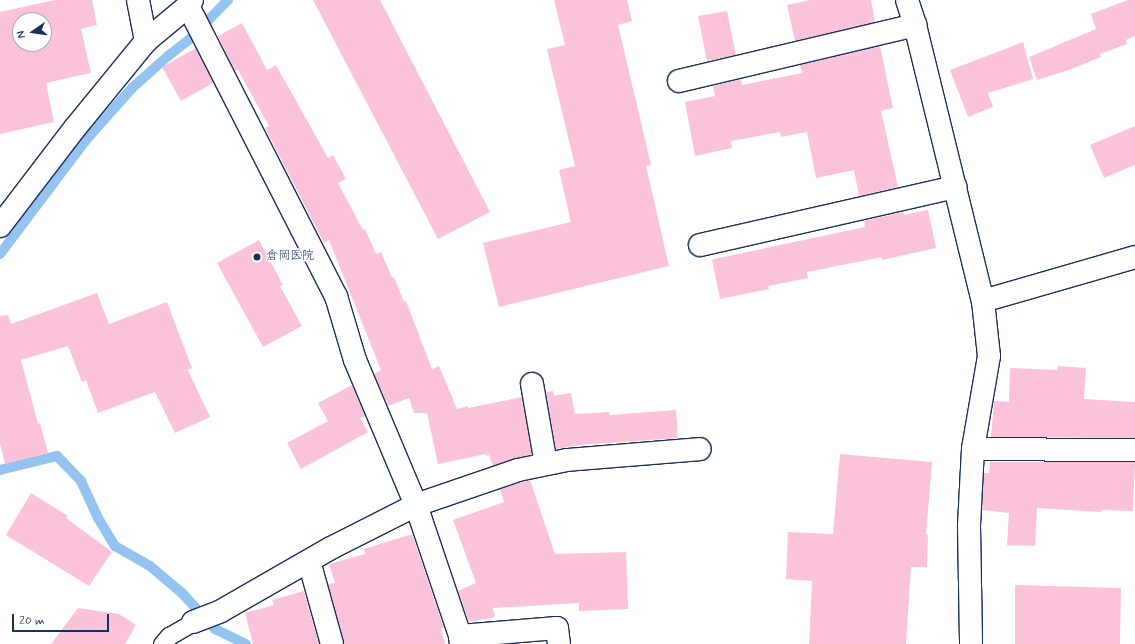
<!DOCTYPE html>
<html>
<head>
<meta charset="utf-8">
<style>
  body { margin:0 }
  #map { position:relative; width:1135px; height:644px; overflow:hidden; background:#fff; font-family:Mynerve,"Klee One",sans-serif }
  div>[style] { position:absolute }
  .stream>* { height:10px; margin:-5px; padding:0 5px; transform-origin:5px; border-radius:5px; background:#93c3ee }
  .building>* { inset:0; background:#fbc3d9 }
  .roads { filter:drop-shadow(1px 0 #1b2f5e) drop-shadow(-1px 0 #1b2f5e) drop-shadow(0 1px #1b2f5e) drop-shadow(0 -1px #1b2f5e) }
  .lane>* { height:17px; margin:-8.5px; padding:0 8.5px; transform-origin:8.5px; border-radius:8.5px; background:#fff }
  .street>* { height:22px; margin:-11px; padding:0 11px; transform-origin:11px; border-radius:11px; background:#fff }
  .dots>* { width:11px; height:11px; translate:-50% -50%; box-sizing:border-box; border:2px solid #fff; border-radius:50% }
  span { translate:-50% -50%; white-space:nowrap; text-align:center; line-height:1.15; -webkit-text-stroke:3px #fff; paint-order:stroke }
  .poi-label { font-size:12px; color:#1b2f5e }
  .left { translate:0 -50%; text-align:left }
  .north { position:absolute; left:12px; top:12px; width:40px; height:40px; box-sizing:border-box; background:#fff; border:1px solid #a4acbf; border-radius:50%; rotate:257deg; font-size:11px; font-weight:700; line-height:16px; text-align:center; color:#1b2f5e }
  .north::after { content:''; display:block; margin:auto; width:14px; height:18px; background:#1b2f5e; clip-path:polygon(50% 0,100% 100%,50% 72%,0 100%) }
  .scale { position:absolute; left:12px; top:614px; width:97px; height:18px; box-sizing:border-box; border:2px solid #1b2f5e; border-top:0; padding-left:5px; font-size:12px; line-height:14px; white-space:nowrap; color:#1b2f5e; -webkit-text-stroke:3px #fff; paint-order:stroke }
</style>
</head>
<body>
<div id="map">
  <div class="stream">
    <i style="left:0;top:254px;width:143px;rotate:-53deg"></i>
    <i style="left:86px;top:140px;width:69px;rotate:-48.5deg"></i>
    <i style="left:132px;top:88px;width:48px;rotate:-41.6deg"></i>
    <i style="left:168px;top:56px;width:29px;rotate:-38deg"></i>
    <i style="left:191px;top:38px;width:53px;rotate:-45.8deg"></i>
    <i style="left:0;top:470px;width:59px;rotate:-13.8deg"></i>
    <i style="left:57px;top:456px;width:35px;rotate:46deg"></i>
    <i style="left:81px;top:481px;width:41px;rotate:65.3deg"></i>
    <i style="left:98px;top:518px;width:33px;rotate:59deg"></i>
    <i style="left:115px;top:546px;width:40px;rotate:29.7deg"></i>
    <i style="left:150px;top:566px;width:42px;rotate:40.2deg"></i>
    <i style="left:182px;top:593px;width:49px;rotate:47.5deg"></i>
    <i style="left:215px;top:629px;width:34px;rotate:26deg"></i>
  </div>
  <div class="building">
    <i style="clip-path:polygon(evenodd,55px 0,92px 0,97px 25px,81px 29px,91px 73px,46px 83px,54px 122px,0 134px,0 12px,55px 0,20px 20px,44px 20px,44px 44px,20px 44px,20px 20px)"></i>
    <i style="clip-path:polygon(313px 0,380px 0,490px 212px,438px 239px)"></i>
    <i style="clip-path:polygon(554px 0,627px 0,632px 21px,618px 25px,651px 165px,646px 166px,669px 266px,499px 307px,483px 243px,571px 222px,559px 170px,575px 166px,547px 49px,565px 45px)"></i>
    <i style="clip-path:polygon(810px 0,871px 0,875px 22px,795px 41px,787px 5px)"></i>
    <i style="clip-path:polygon(1128px 0,1135px 0,1135px 36px,1126px 40px,1127px 44px,1100px 54px,1101px 57px,1069px 70px,1037px 80px,1029px 57px,1096px 29px,1091px 14px)"></i>
    <i style="clip-path:polygon(727px 11px,736px 55px,707px 61px,698px 16px)"></i>
    <i style="clip-path:polygon(242px 23px,267px 70px,276px 65px,328px 158px,333px 155px,346px 179px,338px 183px,363px 230px,365px 229px,376px 254px,381px 252px,392px 278px,394px 277px,404px 302px,406px 301px,432px 369px,439px 366px,457px 409px,468px 406px,468px 408px,522px 397px,532px 454px,493px 466px,489px 455px,486px 456px,486px 454px,438px 464px,427px 413px,414px 413px,409px 398px,388px 406px,374px 374px,381px 370px,329px 240px,324px 243px,265px 128px,269px 126px,238px 70px,235px 71px,218px 36px)"></i>
    <i style="clip-path:polygon(1023px 42px,1033px 79px,988px 93px,993px 107px,968px 117px,950px 70px)"></i>
    <i style="clip-path:polygon(880px 46px,893px 108px,881px 111px,898px 187px,859px 196px,854px 170px,816px 178px,807px 132px,781px 137px,780px 132px,731px 141px,732px 148px,695px 156px,685px 102px,715px 96px,713px 86px,741px 79px,742px 85px,802px 73px,800px 65px)"></i>
    <i style="clip-path:polygon(196px 48px,213px 83px,181px 101px,162px 67px)"></i>
    <i style="clip-path:polygon(1135px 126px,1135px 165px,1104px 178px,1090px 145px)"></i>
    <i style="clip-path:polygon(928px 210px,936px 248px,882px 260px,882px 257px,807px 272px,808px 278px,768px 286px,769px 289px,720px 299px,712px 260px,714px 259px,865px 227px,864px 221px,903px 212px,904px 215px)"></i>
    <i style="clip-path:polygon(259px 240px,283px 285px,280px 286px,302px 326px,263px 347px,217px 263px)"></i>
    <i style="clip-path:polygon(97px 293px,109px 324px,167px 302px,192px 368px,188px 370px,210px 417px,175px 433px,155px 392px,98px 413px,86px 380px,82px 382px,68px 346px,21px 360px,38px 424px,40px 423px,48px 453px,5px 464px,0 444px,0 316px,8px 315px,11px 324px)"></i>
    <i style="clip-path:polygon(1058px 366px,1086px 368px,1084px 399px,1135px 402px,1135px 438px,991px 437px,994px 401px,1009px 402px,1010px 368px,1057px 370px)"></i>
    <i style="clip-path:polygon(352px 385px,365px 416px,360px 418px,368px 432px,301px 469px,287px 443px,328px 421px,318px 403px)"></i>
    <i style="clip-path:polygon(553px 391px,554px 396px,571px 393px,575px 414px,609px 412px,610px 415px,676px 410px,678px 438px,580px 445px,556px 449px,546px 392px)"></i>
    <i style="clip-path:polygon(840px 454px,932px 462px,926px 535px,928px 535px,927px 567px,911px 567px,906px 644px,809px 644px,812px 581px,786px 579px,788px 532px,833px 534px)"></i>
    <i style="clip-path:polygon(990px 462px,1135px 462px,1133px 511px,1101px 510px,1101px 512px,1037px 508px,1035px 546px,1007px 545px,1009px 513px,982px 510px,984px 473px,989px 473px)"></i>
    <i style="clip-path:polygon(530px 480px,555px 554px,626px 552px,628px 609px,579px 611px,579px 603px,493px 608px,495px 617px,469px 622px,458px 591px,476px 583px,453px 520px,504px 502px,500px 489px)"></i>
    <i style="clip-path:polygon(31px 493px,68px 516px,66px 518px,112px 552px,89px 586px,6px 535px)"></i>
    <i style="clip-path:polygon(412px 534px,444px 628px,441px 628px,445px 644px,344px 644px,328px 584px,335px 583px,329px 564px,365px 554px,364px 549px)"></i>
    <i style="clip-path:polygon(1015px 585px,1121px 588px,1120px 644px,1015px 644px)"></i>
    <i style="clip-path:polygon(304px 591px,319px 644px,253px 644px,245px 613px,274px 605px,272px 600px)"></i>
    <i style="clip-path:polygon(78px 608px,119px 614px,136px 625px,125px 644px,51px 644px)"></i>
  </div>
  <div class="roads">
    <div class="lane">
      <i style="left:162px;top:644px;width:11px;rotate:-49deg"></i>
      <i style="left:169px;top:636px;width:28px;rotate:-30deg"></i>
    </div>
    <div class="street">
      <i style="left:138px;top:0;width:42px;rotate:79deg"></i>
      <i style="left:907px;top:0;width:26px;rotate:72deg"></i>
      <i style="left:915px;top:25px;width:284px;rotate:76.2deg"></i>
      <i style="left:983px;top:301px;width:55px;rotate:83.8deg"></i>
      <i style="left:989px;top:356px;width:94px;rotate:99.8deg"></i>
      <i style="left:973px;top:449px;width:77px;rotate:93deg"></i>
      <i style="left:969px;top:526px;width:118px;rotate:89deg"></i>
      <i style="left:188px;top:6px;width:326px;rotate:63deg"></i>
      <i style="left:336px;top:296px;width:67px;rotate:73.5deg"></i>
      <i style="left:355px;top:360px;width:157px;rotate:67.2deg"></i>
      <i style="left:416px;top:505px;width:138px;rotate:71.4deg"></i>
      <i style="left:460px;top:636px;width:8px;rotate:83deg"></i>
      <i style="left:679px;top:81px;width:243px;rotate:-13.3deg"></i>
      <i style="left:0;top:226px;width:123px;rotate:-52.6deg"></i>
      <i style="left:75px;top:128px;width:112px;rotate:-50.8deg"></i>
      <i style="left:146px;top:41px;width:55px;rotate:-39.8deg"></i>
      <i style="left:188px;top:6px;width:7px;rotate:-56deg"></i>
      <i style="left:700px;top:245px;width:262px;rotate:-12.8deg"></i>
      <i style="left:983px;top:301px;width:158px;rotate:-16.1deg"></i>
      <i style="left:532px;top:384px;width:81px;rotate:80.1deg"></i>
      <i style="left:973px;top:449px;width:162px;rotate:0.4deg"></i>
      <i style="left:309px;top:561px;width:86px;rotate:74.5deg"></i>
      <i style="left:193px;top:622px;width:30px;rotate:-21deg"></i>
      <i style="left:221px;top:611px;width:127px;rotate:-29.8deg"></i>
      <i style="left:331px;top:548px;width:95px;rotate:-26.8deg"></i>
      <i style="left:416px;top:505px;width:108px;rotate:-18.9deg"></i>
      <i style="left:518px;top:470px;width:50px;rotate:-11.5deg"></i>
      <i style="left:567px;top:460px;width:133px;rotate:-4.7deg"></i>
      <i style="left:460px;top:636px;width:97px;rotate:-4.7deg"></i>
      <i style="left:557px;top:628px;width:16px;rotate:83deg"></i>
    </div>
  </div>
  <div class="dots">
    <i style="left:257px;top:257px;background:#1b2f5e"></i>
  </div>
  <div class="poi-label">
    <span class="left" style="left:266px;top:257px">倉岡医院</span>
  </div>
  <div class="north">N</div>
  <div class="scale">20 m</div>
</div>
</body>
</html>
